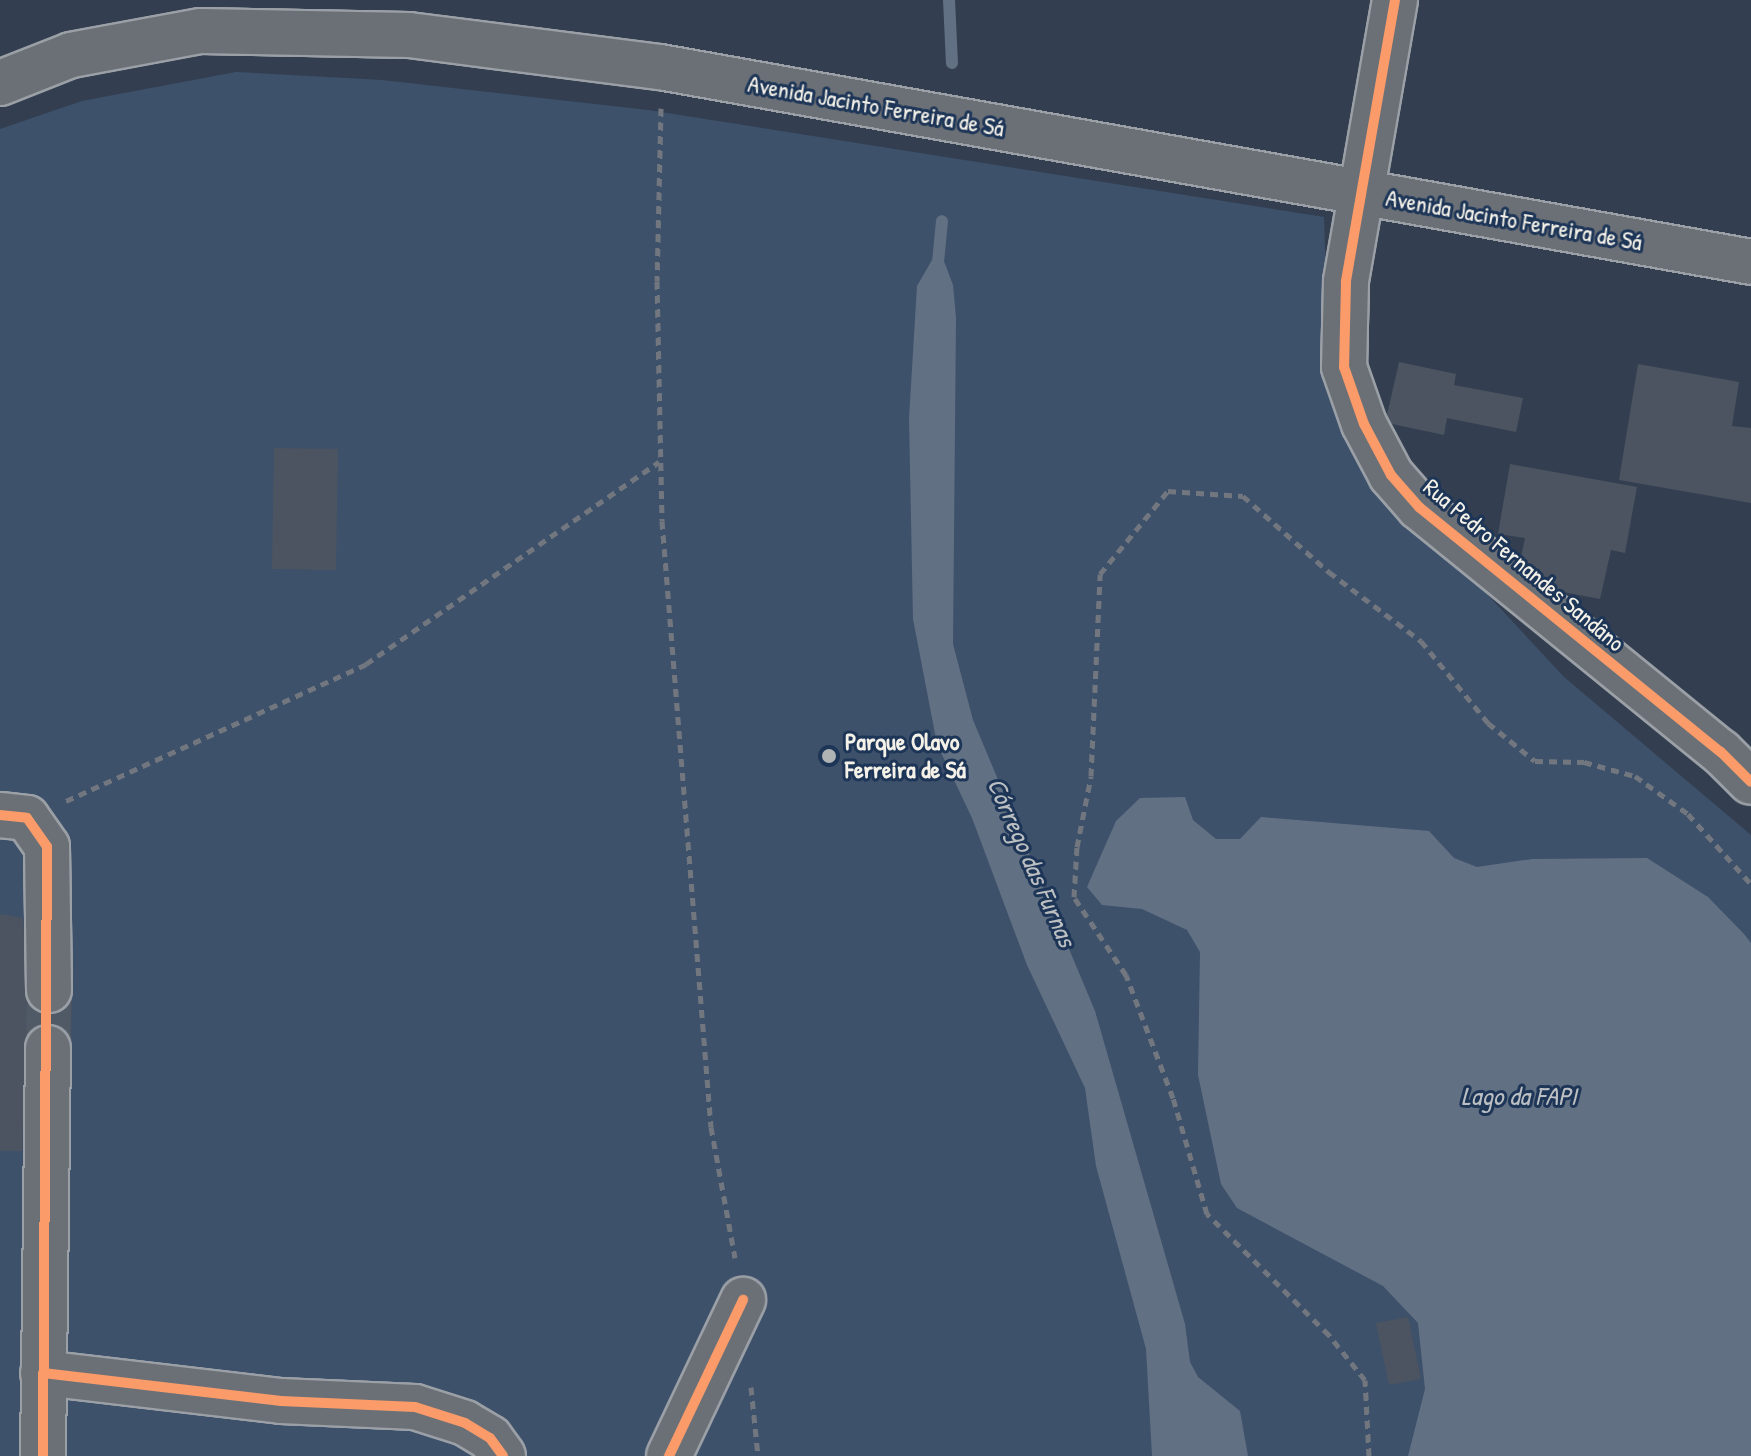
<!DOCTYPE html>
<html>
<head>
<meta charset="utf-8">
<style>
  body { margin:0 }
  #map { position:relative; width:1751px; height:1456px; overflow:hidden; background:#333f50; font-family:"Patrick Hand",sans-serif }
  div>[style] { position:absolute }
  .green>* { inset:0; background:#3e516b }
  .water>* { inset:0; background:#627083 }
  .stream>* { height:12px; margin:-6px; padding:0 6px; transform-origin:6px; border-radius:6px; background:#627083 }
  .building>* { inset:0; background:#4b5460 }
  .minor-tunnel>* { height:44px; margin-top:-22px; transform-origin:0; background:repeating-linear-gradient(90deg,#505a67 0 44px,transparent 0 66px) }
  .path>* { height:5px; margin-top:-2.5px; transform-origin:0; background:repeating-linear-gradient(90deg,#72777f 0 8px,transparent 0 14px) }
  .roads { filter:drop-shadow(2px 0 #9ba0a6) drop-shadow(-2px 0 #9ba0a6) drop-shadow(0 2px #9ba0a6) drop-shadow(0 -2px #9ba0a6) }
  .minor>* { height:44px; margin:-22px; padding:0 22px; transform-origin:22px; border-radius:22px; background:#6b7077 }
  .major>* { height:44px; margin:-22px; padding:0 22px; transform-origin:22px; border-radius:22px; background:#6b7077 }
  .cycleway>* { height:10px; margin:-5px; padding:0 5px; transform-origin:5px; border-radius:5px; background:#fa9b69 }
  .dots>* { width:22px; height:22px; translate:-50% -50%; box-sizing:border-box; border:4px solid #1d3557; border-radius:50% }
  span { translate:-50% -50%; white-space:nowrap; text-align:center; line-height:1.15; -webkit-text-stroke:6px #1d3557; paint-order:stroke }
  .street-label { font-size:24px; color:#f4f1e8 }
  .poi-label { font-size:24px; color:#f4f1e8; font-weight:700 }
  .left { translate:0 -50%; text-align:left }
  .water-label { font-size:26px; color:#bcbfc2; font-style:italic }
</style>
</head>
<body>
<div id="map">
  <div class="green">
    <i style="clip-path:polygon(236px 72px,382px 80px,648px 110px,1324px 217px,1329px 381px,1460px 565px,1564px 677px,1751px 835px,1751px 1456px,0 1456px,0 129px,82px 101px)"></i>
  </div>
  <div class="water">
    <i style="clip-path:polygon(939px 248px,953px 285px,956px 318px,953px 644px,973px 720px,1095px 1011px,1185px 1324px,1190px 1362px,1198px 1377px,1240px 1411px,1248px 1456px,1152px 1456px,1146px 1349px,1096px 1166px,1085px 1088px,1027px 965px,972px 818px,937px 744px,913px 619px,909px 418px,917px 286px)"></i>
    <i style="clip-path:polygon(1185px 797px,1193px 820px,1216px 839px,1240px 839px,1261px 817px,1429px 831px,1454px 858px,1477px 867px,1532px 859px,1647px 858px,1708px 897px,1744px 934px,1751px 943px,1751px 1456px,1408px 1456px,1425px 1389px,1418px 1323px,1383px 1286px,1237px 1208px,1221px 1184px,1198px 1075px,1200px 952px,1187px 930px,1142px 909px,1102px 905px,1087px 887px,1116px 821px,1140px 798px)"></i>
  </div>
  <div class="stream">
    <i style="left:949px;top:0;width:63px;rotate:87.3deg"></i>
    <i style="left:938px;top:262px;width:41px;rotate:-84.4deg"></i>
  </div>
  <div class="building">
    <i style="clip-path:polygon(1399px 362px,1456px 374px,1454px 385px,1523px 398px,1516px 432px,1447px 418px,1444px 435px,1392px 424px,1387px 415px)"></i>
    <i style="clip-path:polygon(1638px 364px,1739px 382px,1732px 426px,1751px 428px,1751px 503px,1619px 480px)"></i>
    <i style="clip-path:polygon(274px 448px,338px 449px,336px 570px,272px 569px)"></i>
    <i style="clip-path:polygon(1510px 464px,1637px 487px,1625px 553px,1611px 550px,1600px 599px,1563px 592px,1521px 557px,1525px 538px,1498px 534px)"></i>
    <i style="clip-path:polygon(0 914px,23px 918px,28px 1003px,50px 1015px,62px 1011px,72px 999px,71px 1041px,61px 1027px,49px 1023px,26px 1036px,22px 1151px,0 1151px)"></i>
    <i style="clip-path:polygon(1408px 1317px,1421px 1379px,1389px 1385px,1376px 1323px)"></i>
  </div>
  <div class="minor-tunnel">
    <i style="left:48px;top:1048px;width:58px;rotate:-89deg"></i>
  </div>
  <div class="path">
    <i style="left:661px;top:108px;width:173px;rotate:91.3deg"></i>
    <i style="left:657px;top:281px;width:240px;rotate:88.8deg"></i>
    <i style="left:662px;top:521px;width:608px;rotate:85.38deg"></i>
    <i style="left:711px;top:1127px;width:133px;rotate:79.6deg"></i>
    <i style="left:66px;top:801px;width:330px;rotate:-24.5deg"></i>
    <i style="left:366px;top:664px;width:356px;rotate:-34.6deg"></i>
    <i style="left:751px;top:1387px;width:69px;rotate:84.2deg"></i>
    <i style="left:1369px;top:1456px;width:76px;rotate:-93deg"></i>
    <i style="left:1365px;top:1380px;width:58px;rotate:-128.7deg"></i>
    <i style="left:1329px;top:1335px;width:172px;rotate:-135.2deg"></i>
    <i style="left:1207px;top:1214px;width:121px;rotate:-106.3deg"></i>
    <i style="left:1173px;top:1098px;width:132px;rotate:-110.9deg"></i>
    <i style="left:1126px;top:975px;width:94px;rotate:-123.7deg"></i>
    <i style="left:1074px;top:897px;width:50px;rotate:-86.6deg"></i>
    <i style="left:1077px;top:847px;width:72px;rotate:-78.8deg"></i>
    <i style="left:1091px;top:776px;width:202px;rotate:-87.4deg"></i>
    <i style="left:1100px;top:574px;width:107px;rotate:-50.7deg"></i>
    <i style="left:1168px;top:491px;width:75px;rotate:3.8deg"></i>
    <i style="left:1243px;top:496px;width:115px;rotate:41.5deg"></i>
    <i style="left:1329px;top:572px;width:115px;rotate:36.9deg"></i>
    <i style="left:1421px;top:641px;width:106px;rotate:50.7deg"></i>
    <i style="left:1488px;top:723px;width:60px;rotate:39deg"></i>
    <i style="left:1535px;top:761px;width:49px;rotate:1.2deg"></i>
    <i style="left:1584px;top:762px;width:53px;rotate:15.4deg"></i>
    <i style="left:1635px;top:776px;width:65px;rotate:35.6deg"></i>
    <i style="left:1688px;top:814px;width:94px;rotate:48deg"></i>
  </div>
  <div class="roads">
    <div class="minor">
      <i style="left:1395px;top:0;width:286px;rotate:99.9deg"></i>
      <i style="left:1346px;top:282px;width:85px;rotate:91.3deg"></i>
      <i style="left:1344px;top:367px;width:60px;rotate:70.7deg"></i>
      <i style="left:1364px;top:424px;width:58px;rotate:62.1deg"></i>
      <i style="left:1391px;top:475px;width:43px;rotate:48.8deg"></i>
      <i style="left:1419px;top:507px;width:389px;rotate:39.1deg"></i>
      <i style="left:1721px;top:752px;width:42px;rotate:45deg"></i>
      <i style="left:0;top:815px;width:27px;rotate:6deg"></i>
      <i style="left:27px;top:818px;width:35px;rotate:55deg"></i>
      <i style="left:47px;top:847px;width:143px;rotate:89.2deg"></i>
      <i style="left:43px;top:1373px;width:240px;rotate:6.7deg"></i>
      <i style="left:281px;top:1401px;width:134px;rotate:2.6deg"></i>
      <i style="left:415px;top:1407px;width:52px;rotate:17.7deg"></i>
      <i style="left:465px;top:1423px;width:29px;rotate:31deg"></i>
      <i style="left:490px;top:1438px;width:22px;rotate:54deg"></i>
      <i style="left:43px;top:1456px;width:408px;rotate:-89.3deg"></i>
      <i style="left:669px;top:1456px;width:173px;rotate:-64.6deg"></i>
    </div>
    <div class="major">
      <i style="left:0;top:83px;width:76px;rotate:-21.5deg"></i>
      <i style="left:71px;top:55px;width:132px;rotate:-10.5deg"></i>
      <i style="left:201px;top:31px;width:208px;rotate:1.1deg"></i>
      <i style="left:409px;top:35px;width:253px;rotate:7.3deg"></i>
      <i style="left:660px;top:67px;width:1108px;rotate:10.13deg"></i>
    </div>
  </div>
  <div class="cycleway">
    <i style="left:1395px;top:0;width:286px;rotate:99.9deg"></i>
    <i style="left:1346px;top:282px;width:85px;rotate:91.3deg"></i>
    <i style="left:1344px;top:367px;width:60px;rotate:70.7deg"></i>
    <i style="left:1364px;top:424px;width:58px;rotate:62.1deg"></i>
    <i style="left:1391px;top:475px;width:43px;rotate:48.8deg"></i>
    <i style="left:1419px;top:507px;width:389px;rotate:39.1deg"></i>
    <i style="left:1721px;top:752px;width:42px;rotate:45deg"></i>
    <i style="left:0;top:815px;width:27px;rotate:6deg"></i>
    <i style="left:27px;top:818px;width:35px;rotate:55deg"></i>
    <i style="left:47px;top:847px;width:609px;rotate:90.38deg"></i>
    <i style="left:43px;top:1373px;width:240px;rotate:6.7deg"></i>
    <i style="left:281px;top:1401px;width:134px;rotate:2.6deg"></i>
    <i style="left:415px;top:1407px;width:52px;rotate:17.7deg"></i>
    <i style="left:465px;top:1423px;width:29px;rotate:31deg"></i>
    <i style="left:490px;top:1438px;width:22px;rotate:54deg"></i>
    <i style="left:669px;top:1456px;width:173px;rotate:-64.6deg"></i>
  </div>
  <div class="dots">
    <i style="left:829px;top:756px;background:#b0b3b3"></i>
  </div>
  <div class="street-label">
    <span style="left:876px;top:106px;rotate:10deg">Avenida Jacinto Ferreira de Sá</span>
    <span style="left:1514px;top:220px;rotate:10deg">Avenida Jacinto Ferreira de Sá</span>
    <span style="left:1524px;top:565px;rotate:40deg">Rua Pedro Fernandes Sandâno</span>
  </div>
  <div class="poi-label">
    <span class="left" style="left:845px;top:756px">Parque Olavo<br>Ferreira de Sá</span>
  </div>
  <div class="water-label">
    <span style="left:1032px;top:862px;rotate:66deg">Córrego das Furnas</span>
    <span style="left:1519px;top:1096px">Lago da FAPI</span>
  </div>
</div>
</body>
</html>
